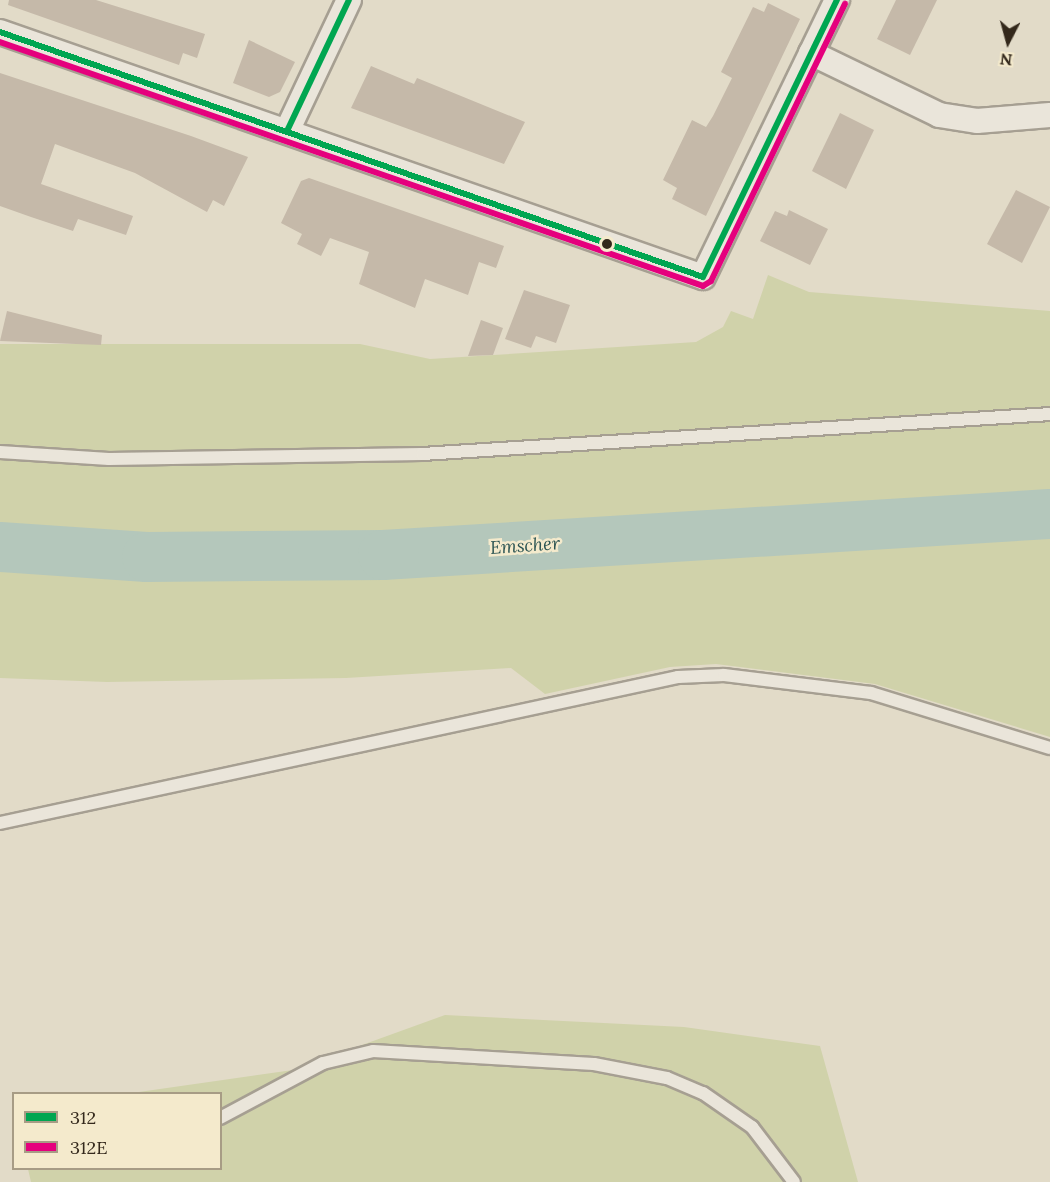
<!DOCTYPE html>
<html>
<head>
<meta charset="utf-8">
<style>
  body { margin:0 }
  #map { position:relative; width:1050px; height:1182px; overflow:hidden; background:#e2dbc8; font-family:Lora,serif }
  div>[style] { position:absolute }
  .green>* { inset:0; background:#d0d2aa }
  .river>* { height:50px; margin:-25px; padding:0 25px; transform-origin:25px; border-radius:25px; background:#b4c7bb }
  .building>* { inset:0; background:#c5b9a9 }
  .roads { filter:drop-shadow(2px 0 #a69f92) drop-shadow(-2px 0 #a69f92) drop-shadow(0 2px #a69f92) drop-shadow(0 -2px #a69f92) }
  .lane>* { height:12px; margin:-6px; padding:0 6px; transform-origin:6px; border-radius:6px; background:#eae5da }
  .street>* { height:24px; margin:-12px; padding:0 12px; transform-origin:12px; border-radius:12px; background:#eae5da }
  .bus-1>* { height:6px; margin:-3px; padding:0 3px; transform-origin:3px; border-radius:3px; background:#00a651 }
  .bus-2>* { height:6px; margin:-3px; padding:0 3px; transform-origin:3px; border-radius:3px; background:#e5007d }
  .dots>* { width:16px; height:16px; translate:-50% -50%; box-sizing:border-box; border:3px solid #f4eacc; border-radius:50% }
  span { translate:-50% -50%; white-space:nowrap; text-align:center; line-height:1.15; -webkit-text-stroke:5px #f4eacc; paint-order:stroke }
  .water-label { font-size:18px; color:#2a5352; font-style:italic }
  .legend { position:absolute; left:12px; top:1092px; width:210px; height:78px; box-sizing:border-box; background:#f4eacc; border:2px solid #a79c85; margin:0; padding:8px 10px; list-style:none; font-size:18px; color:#33281b }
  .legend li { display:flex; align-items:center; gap:12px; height:30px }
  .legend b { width:30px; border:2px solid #a79c85 }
  .north { position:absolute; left:978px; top:12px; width:60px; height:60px; -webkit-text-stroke:4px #f4eacc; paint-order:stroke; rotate:186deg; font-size:16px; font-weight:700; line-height:24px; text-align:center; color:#33281b }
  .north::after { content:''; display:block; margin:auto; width:21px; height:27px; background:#33281b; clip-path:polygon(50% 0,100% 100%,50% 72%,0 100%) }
</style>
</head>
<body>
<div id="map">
  <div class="green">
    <i style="clip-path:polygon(768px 275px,809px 292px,1050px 311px,1050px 737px,875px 684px,716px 664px,670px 667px,545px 694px,511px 668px,346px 678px,107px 682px,0 678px,0 344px,360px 344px,430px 359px,696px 342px,723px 327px,731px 311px,753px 319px)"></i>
    <i style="clip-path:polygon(445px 1015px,684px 1027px,820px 1046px,858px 1182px,31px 1182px,28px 1169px,220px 1168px,220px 1094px,132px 1093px,293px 1070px)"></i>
  </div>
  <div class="river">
    <i style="left:0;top:547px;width:147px;rotate:3.9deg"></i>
    <i style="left:147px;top:557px;width:236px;rotate:-0.5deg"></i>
    <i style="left:383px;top:555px;width:668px;rotate:-3.52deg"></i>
  </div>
  <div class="building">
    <i style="clip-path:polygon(9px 0,96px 0,205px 34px,197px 58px,183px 53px,179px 65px,8px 5px)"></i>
    <i style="clip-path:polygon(896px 0,937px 0,910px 55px,877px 39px)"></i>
    <i style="clip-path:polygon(768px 3px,800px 19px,706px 216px,672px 199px,677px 188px,663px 180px,692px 120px,706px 127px,713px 116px,732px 78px,721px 72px,753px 7px,764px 12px)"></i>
    <i style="clip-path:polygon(249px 40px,295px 62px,280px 92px,269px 97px,233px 83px)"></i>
    <i style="clip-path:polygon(371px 66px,414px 84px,417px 78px,525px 122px,504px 164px,351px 108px)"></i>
    <i style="clip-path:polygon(0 73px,191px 136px,248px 157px,224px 206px,213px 200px,207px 212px,135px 173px,55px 144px,41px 184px,133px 216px,126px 235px,78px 219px,73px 231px,31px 217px,0 206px)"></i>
    <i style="clip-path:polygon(840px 113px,874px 130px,846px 189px,812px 171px)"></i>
    <i style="clip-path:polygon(309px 178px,504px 246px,496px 268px,479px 262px,468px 295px,425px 279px,415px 308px,359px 284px,369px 252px,330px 238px,321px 256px,297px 244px,302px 234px,281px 223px,301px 181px)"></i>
    <i style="clip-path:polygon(1016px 190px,1050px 207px,1022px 263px,987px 244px)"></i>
    <i style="clip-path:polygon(789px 210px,828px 229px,810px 265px,760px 241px,775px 211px,787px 216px)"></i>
    <i style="clip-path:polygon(524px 290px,570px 305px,556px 343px,536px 336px,531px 348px,505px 339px)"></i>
    <i style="clip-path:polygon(7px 311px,102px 335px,101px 345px,0 341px)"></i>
    <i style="clip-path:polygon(481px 320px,503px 328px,493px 355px,468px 356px)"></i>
  </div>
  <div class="roads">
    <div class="lane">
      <i style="left:0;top:452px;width:109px;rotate:3.7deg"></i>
      <i style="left:109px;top:459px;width:313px;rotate:-0.9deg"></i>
      <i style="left:422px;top:454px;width:629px;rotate:-3.64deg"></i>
      <i style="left:0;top:823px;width:694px;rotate:-12.15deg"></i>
      <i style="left:678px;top:677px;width:46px;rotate:-2.5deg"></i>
      <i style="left:724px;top:675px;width:148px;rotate:7deg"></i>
      <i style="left:871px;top:693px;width:187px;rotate:17.1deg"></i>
      <i style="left:220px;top:1118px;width:117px;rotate:-28.1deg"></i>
      <i style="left:323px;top:1063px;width:51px;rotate:-13.5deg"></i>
      <i style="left:373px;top:1051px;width:221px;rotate:3.4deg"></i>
      <i style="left:594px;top:1064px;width:74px;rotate:10.9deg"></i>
      <i style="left:667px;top:1078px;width:39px;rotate:23deg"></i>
      <i style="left:703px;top:1093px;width:60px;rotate:34.8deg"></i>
      <i style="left:752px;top:1127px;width:69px;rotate:52.6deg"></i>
    </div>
    <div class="street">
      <i style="left:0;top:32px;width:744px;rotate:19.21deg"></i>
      <i style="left:703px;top:277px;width:308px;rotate:-64.2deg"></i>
      <i style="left:811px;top:53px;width:142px;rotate:25.8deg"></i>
      <i style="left:939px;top:115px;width:38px;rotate:9deg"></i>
      <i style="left:977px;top:121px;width:73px;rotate:-4.7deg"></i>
      <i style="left:287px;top:131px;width:145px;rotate:-64.7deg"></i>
    </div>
  </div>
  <div class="bus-1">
    <i style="left:0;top:32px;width:744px;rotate:19.21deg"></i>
    <i style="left:703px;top:277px;width:308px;rotate:-64.2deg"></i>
    <i style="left:287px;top:131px;width:145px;rotate:-64.7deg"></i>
  </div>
  <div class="bus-2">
    <i style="left:0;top:42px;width:744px;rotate:19.14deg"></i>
    <i style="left:703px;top:286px;width:9px;rotate:-32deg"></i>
    <i style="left:711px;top:281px;width:308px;rotate:-64.2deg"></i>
  </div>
  <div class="dots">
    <i style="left:607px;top:244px;background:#33281b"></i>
  </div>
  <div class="water-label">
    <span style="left:525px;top:546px;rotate:-4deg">Emscher</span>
  </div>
  <ul class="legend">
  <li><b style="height:8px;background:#00a651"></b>312</li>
  <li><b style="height:8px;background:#e5007d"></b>312E</li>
  </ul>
  <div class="north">N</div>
</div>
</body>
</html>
